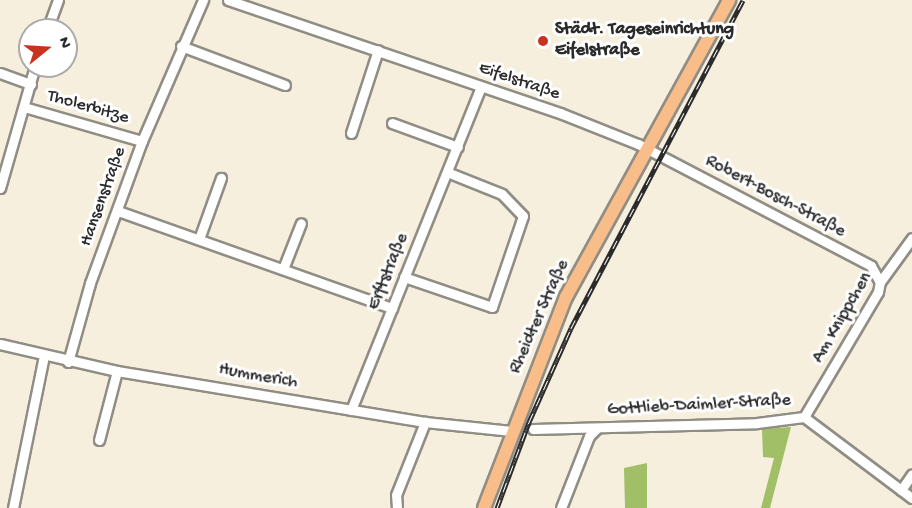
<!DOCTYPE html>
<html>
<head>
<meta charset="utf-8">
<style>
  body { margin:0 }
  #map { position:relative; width:912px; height:508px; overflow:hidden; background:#f6efde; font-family:"Gochi Hand",sans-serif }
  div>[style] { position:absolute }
  .green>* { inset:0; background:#a0bf67 }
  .roads { filter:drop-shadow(2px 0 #908d84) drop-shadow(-2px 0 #908d84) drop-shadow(0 2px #908d84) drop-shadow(0 -2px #908d84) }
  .minor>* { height:9px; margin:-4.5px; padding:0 4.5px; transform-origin:4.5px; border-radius:4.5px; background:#fff }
  .major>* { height:12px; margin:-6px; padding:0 6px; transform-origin:6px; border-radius:6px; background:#f9bd89 }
  .rail>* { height:5px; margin-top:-2.5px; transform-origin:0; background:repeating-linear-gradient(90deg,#fff 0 9px,#2b2b2b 0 18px); box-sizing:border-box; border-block:2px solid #2b2b2b }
  .dots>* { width:16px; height:16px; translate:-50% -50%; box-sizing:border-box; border:3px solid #fff; border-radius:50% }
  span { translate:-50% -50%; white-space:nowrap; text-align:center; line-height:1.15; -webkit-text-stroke:6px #fff; paint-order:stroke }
  .poi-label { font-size:18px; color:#2b2b2b; font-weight:700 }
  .left { translate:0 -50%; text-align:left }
  .street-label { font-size:18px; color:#2b2b2b }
  .north { position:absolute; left:18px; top:18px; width:60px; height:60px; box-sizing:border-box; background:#fff; border:2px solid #aaa; border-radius:50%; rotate:72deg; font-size:16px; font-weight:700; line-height:24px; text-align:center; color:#2b2b2b }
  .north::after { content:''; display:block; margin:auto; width:21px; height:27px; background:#c8321e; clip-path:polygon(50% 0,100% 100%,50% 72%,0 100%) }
</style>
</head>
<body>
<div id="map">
  <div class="green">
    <i style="clip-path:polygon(791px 427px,770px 508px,761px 508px,774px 458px,763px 457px,762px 429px)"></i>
    <i style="clip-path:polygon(647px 463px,647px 508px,625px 508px,624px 468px)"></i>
  </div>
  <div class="roads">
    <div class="minor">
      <i style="left:228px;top:0;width:351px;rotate:18.8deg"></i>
      <i style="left:560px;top:113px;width:84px;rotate:21.7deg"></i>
      <i style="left:638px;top:144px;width:263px;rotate:27.6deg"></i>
      <i style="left:871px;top:266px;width:18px;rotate:61deg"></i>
      <i style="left:47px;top:30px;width:32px;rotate:-70deg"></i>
      <i style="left:181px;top:46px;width:111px;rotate:20.6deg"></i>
      <i style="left:0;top:73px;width:33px;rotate:20deg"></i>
      <i style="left:24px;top:107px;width:123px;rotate:16.1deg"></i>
      <i style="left:392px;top:123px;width:70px;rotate:20deg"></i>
      <i style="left:351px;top:133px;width:87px;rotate:-72deg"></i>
      <i style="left:0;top:188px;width:127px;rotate:-74deg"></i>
      <i style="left:118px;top:211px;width:291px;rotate:19.5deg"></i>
      <i style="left:199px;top:239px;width:65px;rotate:-70.2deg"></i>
      <i style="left:283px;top:269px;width:49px;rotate:-68.6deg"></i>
      <i style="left:404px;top:277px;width:93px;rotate:18.8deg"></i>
      <i style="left:492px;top:307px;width:96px;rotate:-71.2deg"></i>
      <i style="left:523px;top:216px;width:30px;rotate:-134deg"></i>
      <i style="left:502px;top:194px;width:59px;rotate:-158.2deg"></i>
      <i style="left:0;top:344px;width:120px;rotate:13deg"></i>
      <i style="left:117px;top:371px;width:312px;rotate:9.4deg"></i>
      <i style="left:425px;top:422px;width:87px;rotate:5.9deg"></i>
      <i style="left:68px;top:362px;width:82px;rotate:-74.4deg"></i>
      <i style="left:90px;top:283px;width:151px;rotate:-69.9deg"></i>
      <i style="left:142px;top:141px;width:154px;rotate:-66.6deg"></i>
      <i style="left:351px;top:410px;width:348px;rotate:-68.1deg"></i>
      <i style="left:804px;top:417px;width:145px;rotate:-59.4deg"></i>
      <i style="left:878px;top:292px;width:10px;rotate:-79deg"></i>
      <i style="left:880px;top:282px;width:54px;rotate:-54deg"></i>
      <i style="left:533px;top:429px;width:224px;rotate:-1.5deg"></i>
      <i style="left:757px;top:423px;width:47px;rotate:-7.3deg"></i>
      <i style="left:804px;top:417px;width:135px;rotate:36.9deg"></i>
      <i style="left:99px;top:440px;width:71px;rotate:-75.4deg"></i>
      <i style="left:901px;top:490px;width:19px;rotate:-55deg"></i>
      <i style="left:13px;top:508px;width:155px;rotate:-78.5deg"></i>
      <i style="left:397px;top:508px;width:13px;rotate:-94deg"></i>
      <i style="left:396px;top:495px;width:79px;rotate:-68.3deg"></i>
      <i style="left:561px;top:508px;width:77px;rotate:-68.7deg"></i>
      <i style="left:589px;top:436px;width:11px;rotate:-45deg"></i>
    </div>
    <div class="major">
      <i style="left:484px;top:508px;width:226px;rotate:-68.8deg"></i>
      <i style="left:566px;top:297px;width:339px;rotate:-61.2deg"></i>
    </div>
  </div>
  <div class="rail">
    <i style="left:497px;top:508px;width:92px;rotate:-69.6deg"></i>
    <i style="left:529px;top:422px;width:103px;rotate:-65.9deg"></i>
    <i style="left:571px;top:328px;width:370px;rotate:-62.3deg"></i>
  </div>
  <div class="dots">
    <i style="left:543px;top:41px;background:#c8321e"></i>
  </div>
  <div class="poi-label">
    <span class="left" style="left:555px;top:41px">Städt. Tageseinrichtung<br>Eifelstraße</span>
  </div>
  <div class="street-label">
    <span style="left:519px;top:82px;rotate:19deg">Eifelstraße</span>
    <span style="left:88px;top:108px;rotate:16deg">Tholerbitze</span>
    <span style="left:104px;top:197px;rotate:-70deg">Hansenstraße</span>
    <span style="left:775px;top:197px;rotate:28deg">Robert-Bosch-Straße</span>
    <span style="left:389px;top:272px;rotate:-68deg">Erftstraße</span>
    <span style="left:540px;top:317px;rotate:-66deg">Rheidter Straße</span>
    <span style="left:843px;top:318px;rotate:-60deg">Am Knippchen</span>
    <span style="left:258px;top:377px;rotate:10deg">Hummerich</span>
    <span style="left:699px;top:406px;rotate:-3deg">Gottlieb-Daimler-Straße</span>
  </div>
  <div class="north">N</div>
</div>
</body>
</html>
